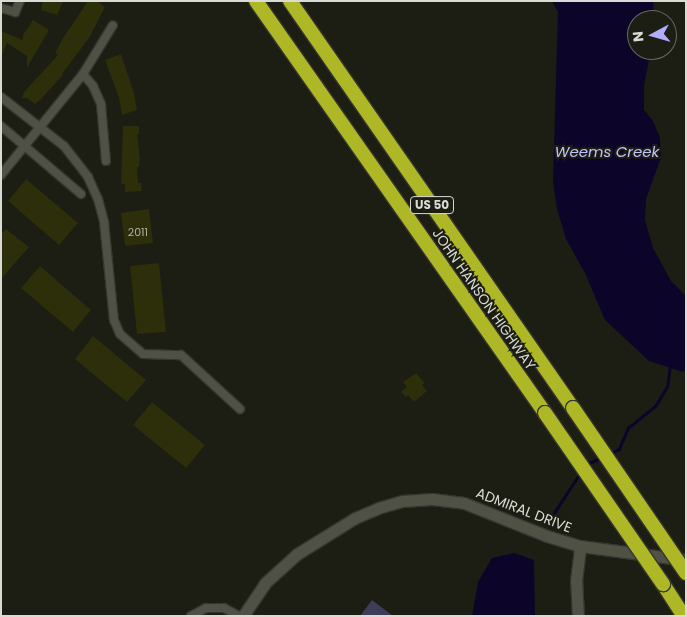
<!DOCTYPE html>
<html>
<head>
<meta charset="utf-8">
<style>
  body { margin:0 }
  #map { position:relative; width:687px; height:617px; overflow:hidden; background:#1c1d13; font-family:Poppins,sans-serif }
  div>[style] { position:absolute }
  .green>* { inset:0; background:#3e3d59 }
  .water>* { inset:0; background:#0c0529 }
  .stream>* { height:2.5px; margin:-1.25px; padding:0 1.25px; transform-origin:1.25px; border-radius:1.25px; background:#0c0529 }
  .building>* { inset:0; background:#2c2f09 }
  .roads { filter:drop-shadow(1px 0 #353630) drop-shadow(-1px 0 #353630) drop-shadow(0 1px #353630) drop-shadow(0 -1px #353630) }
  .street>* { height:8px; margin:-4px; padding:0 4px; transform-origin:4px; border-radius:4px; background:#505145 }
  .secondary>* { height:11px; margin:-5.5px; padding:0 5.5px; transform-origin:5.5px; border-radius:5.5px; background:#505145 }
  .highway>* { height:14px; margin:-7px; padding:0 7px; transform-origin:7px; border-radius:7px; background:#aeb725 }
  .bridges { filter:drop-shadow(1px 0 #353630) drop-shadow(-1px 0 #353630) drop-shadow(0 1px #353630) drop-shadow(0 -1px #353630) }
  .highway-bridge>* { height:14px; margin:-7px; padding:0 7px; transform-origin:7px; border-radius:7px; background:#aeb725 }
  span { translate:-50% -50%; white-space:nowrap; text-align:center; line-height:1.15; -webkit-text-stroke:4px #1c1d13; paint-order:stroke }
  .number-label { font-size:11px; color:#aeb0a1 }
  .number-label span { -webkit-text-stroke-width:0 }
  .shield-label span { padding:1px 4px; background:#1c1d13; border:1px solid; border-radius:4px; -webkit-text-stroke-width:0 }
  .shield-label { font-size:12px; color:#dadbd4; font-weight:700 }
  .street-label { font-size:14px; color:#dadbd4 }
  .water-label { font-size:15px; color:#c3c1fb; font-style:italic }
  .frame { position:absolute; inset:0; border:2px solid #dadbd4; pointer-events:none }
  .north { position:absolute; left:627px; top:10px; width:50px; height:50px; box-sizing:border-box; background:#1c1d13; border:1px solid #686960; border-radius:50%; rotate:264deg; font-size:14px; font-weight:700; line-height:20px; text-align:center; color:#dadbd4 }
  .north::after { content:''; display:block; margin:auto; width:18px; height:22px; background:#b2adfa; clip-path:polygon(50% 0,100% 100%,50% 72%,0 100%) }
</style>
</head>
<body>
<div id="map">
  <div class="green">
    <i style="clip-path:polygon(372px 600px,393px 616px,360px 616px)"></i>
  </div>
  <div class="water">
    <i style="clip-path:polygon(552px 1px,653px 1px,654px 20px,637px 20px,637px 50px,651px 50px,644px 85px,644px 110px,653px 121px,660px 138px,661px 158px,646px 199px,645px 220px,653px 248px,671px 281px,686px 296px,686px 369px,683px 372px,649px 361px,605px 320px,585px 273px,566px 239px,557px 209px,553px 182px,558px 12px)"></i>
    <i style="clip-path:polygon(514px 553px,534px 560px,535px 616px,472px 616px,478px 582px,492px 558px)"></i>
  </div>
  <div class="stream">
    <i style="left:610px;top:454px;width:10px;rotate:-29deg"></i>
    <i style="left:619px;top:449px;width:23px;rotate:-67deg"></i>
    <i style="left:628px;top:428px;width:36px;rotate:-39deg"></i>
    <i style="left:656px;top:405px;width:21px;rotate:-59deg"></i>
    <i style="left:667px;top:387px;width:21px;rotate:-82deg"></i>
    <i style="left:585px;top:465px;width:17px;rotate:-25deg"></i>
    <i style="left:552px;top:516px;width:51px;rotate:-56.9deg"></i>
  </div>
  <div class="building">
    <i style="clip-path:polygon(43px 1px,63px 1px,57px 15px,41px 10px)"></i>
    <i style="clip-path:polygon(88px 1px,97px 1px,105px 7px,89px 38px,62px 74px,63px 75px,41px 99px,35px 104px,27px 98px,22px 98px,24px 92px,58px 55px,55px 53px,63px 38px)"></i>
    <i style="clip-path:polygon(33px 20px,49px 30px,27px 68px,27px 56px,7px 43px,1px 57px,1px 31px,23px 40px,23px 35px)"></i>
    <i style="clip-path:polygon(121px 54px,134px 93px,137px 110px,122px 115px,119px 98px,105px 60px)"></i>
    <i style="clip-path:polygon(123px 126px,139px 126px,139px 134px,137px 134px,140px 159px,139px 167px,137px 167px,138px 183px,141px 183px,142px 191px,125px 192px,125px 184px,121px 184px)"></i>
    <i style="clip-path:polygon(26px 179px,78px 223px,59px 245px,8px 201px)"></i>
    <i style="clip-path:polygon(149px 209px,153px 243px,125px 246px,121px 213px)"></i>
    <i style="clip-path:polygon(6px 229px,29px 247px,1px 279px,1px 234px)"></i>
    <i style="clip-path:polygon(159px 263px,166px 332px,137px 334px,130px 266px)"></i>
    <i style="clip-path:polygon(40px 266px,91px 310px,73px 332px,21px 288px)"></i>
    <i style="clip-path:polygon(93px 336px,146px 380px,127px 402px,75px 359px)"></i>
    <i style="clip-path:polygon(416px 373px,425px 383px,422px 385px,427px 391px,414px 402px,408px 395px,406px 397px,401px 392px,407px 387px,403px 382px)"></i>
    <i style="clip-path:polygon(152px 402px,205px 445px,186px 468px,133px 425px)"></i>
  </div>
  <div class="roads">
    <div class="street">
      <i style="left:1px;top:8px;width:15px;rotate:16deg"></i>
      <i style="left:15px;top:12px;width:12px;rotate:-66deg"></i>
      <i style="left:83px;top:74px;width:16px;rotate:50deg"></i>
      <i style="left:93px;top:86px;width:20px;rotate:66deg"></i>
      <i style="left:101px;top:104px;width:57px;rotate:85deg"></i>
      <i style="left:1px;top:97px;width:80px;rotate:37.9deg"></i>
      <i style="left:64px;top:146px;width:39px;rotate:52deg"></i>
      <i style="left:88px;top:177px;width:24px;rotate:66deg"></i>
      <i style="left:98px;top:199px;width:24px;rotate:75deg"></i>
      <i style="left:104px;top:222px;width:99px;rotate:84.2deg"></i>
      <i style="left:114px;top:320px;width:15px;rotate:67deg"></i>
      <i style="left:120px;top:334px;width:30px;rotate:41deg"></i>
      <i style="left:143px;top:354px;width:38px;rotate:2deg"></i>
      <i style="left:181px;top:355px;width:80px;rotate:42.5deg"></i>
      <i style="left:1px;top:126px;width:105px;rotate:40.4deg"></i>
      <i style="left:1px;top:175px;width:130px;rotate:-50.9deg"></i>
      <i style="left:83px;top:74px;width:57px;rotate:-58.5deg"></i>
      <i style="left:191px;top:616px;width:17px;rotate:-28deg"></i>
      <i style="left:206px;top:608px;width:18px"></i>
      <i style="left:224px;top:608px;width:17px;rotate:28deg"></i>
    </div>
    <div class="secondary">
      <i style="left:243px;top:616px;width:40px;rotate:-56deg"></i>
      <i style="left:265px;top:583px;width:43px;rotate:-42.2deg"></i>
      <i style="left:297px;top:554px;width:68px;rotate:-31.8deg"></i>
      <i style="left:355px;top:518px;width:25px;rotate:-23deg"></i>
      <i style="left:378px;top:508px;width:26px;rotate:-16deg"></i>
      <i style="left:403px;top:501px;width:29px;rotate:-4deg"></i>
      <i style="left:432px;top:499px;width:32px;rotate:7deg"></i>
      <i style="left:464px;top:503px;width:89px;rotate:21.7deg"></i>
      <i style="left:547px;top:536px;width:34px;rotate:17deg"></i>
      <i style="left:580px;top:546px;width:107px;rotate:7.5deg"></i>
      <i style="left:578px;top:616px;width:35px;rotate:-93deg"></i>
      <i style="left:576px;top:581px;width:35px;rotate:-83deg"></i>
    </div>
    <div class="highway">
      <i style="left:256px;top:1px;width:503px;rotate:54.95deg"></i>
      <i style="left:290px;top:1px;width:496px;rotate:55.2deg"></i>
      <i style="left:663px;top:584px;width:38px;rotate:57deg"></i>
    </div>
  </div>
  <div class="bridges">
    <div class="highway-bridge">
      <i style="left:573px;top:408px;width:200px;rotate:55.6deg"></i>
      <i style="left:545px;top:413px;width:208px;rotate:55.4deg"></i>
    </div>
  </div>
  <div class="number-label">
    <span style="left:138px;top:232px">2011</span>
  </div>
  <div class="shield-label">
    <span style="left:432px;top:205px">US 50</span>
  </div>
  <div class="street-label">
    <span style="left:484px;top:299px;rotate:55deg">JOHN HANSON HIGHWAY</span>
    <span style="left:524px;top:510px;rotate:21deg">ADMIRAL DRIVE</span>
  </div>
  <div class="water-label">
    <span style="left:607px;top:152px">Weems Creek</span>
  </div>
  <div class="frame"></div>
  <div class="north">N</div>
</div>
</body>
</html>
